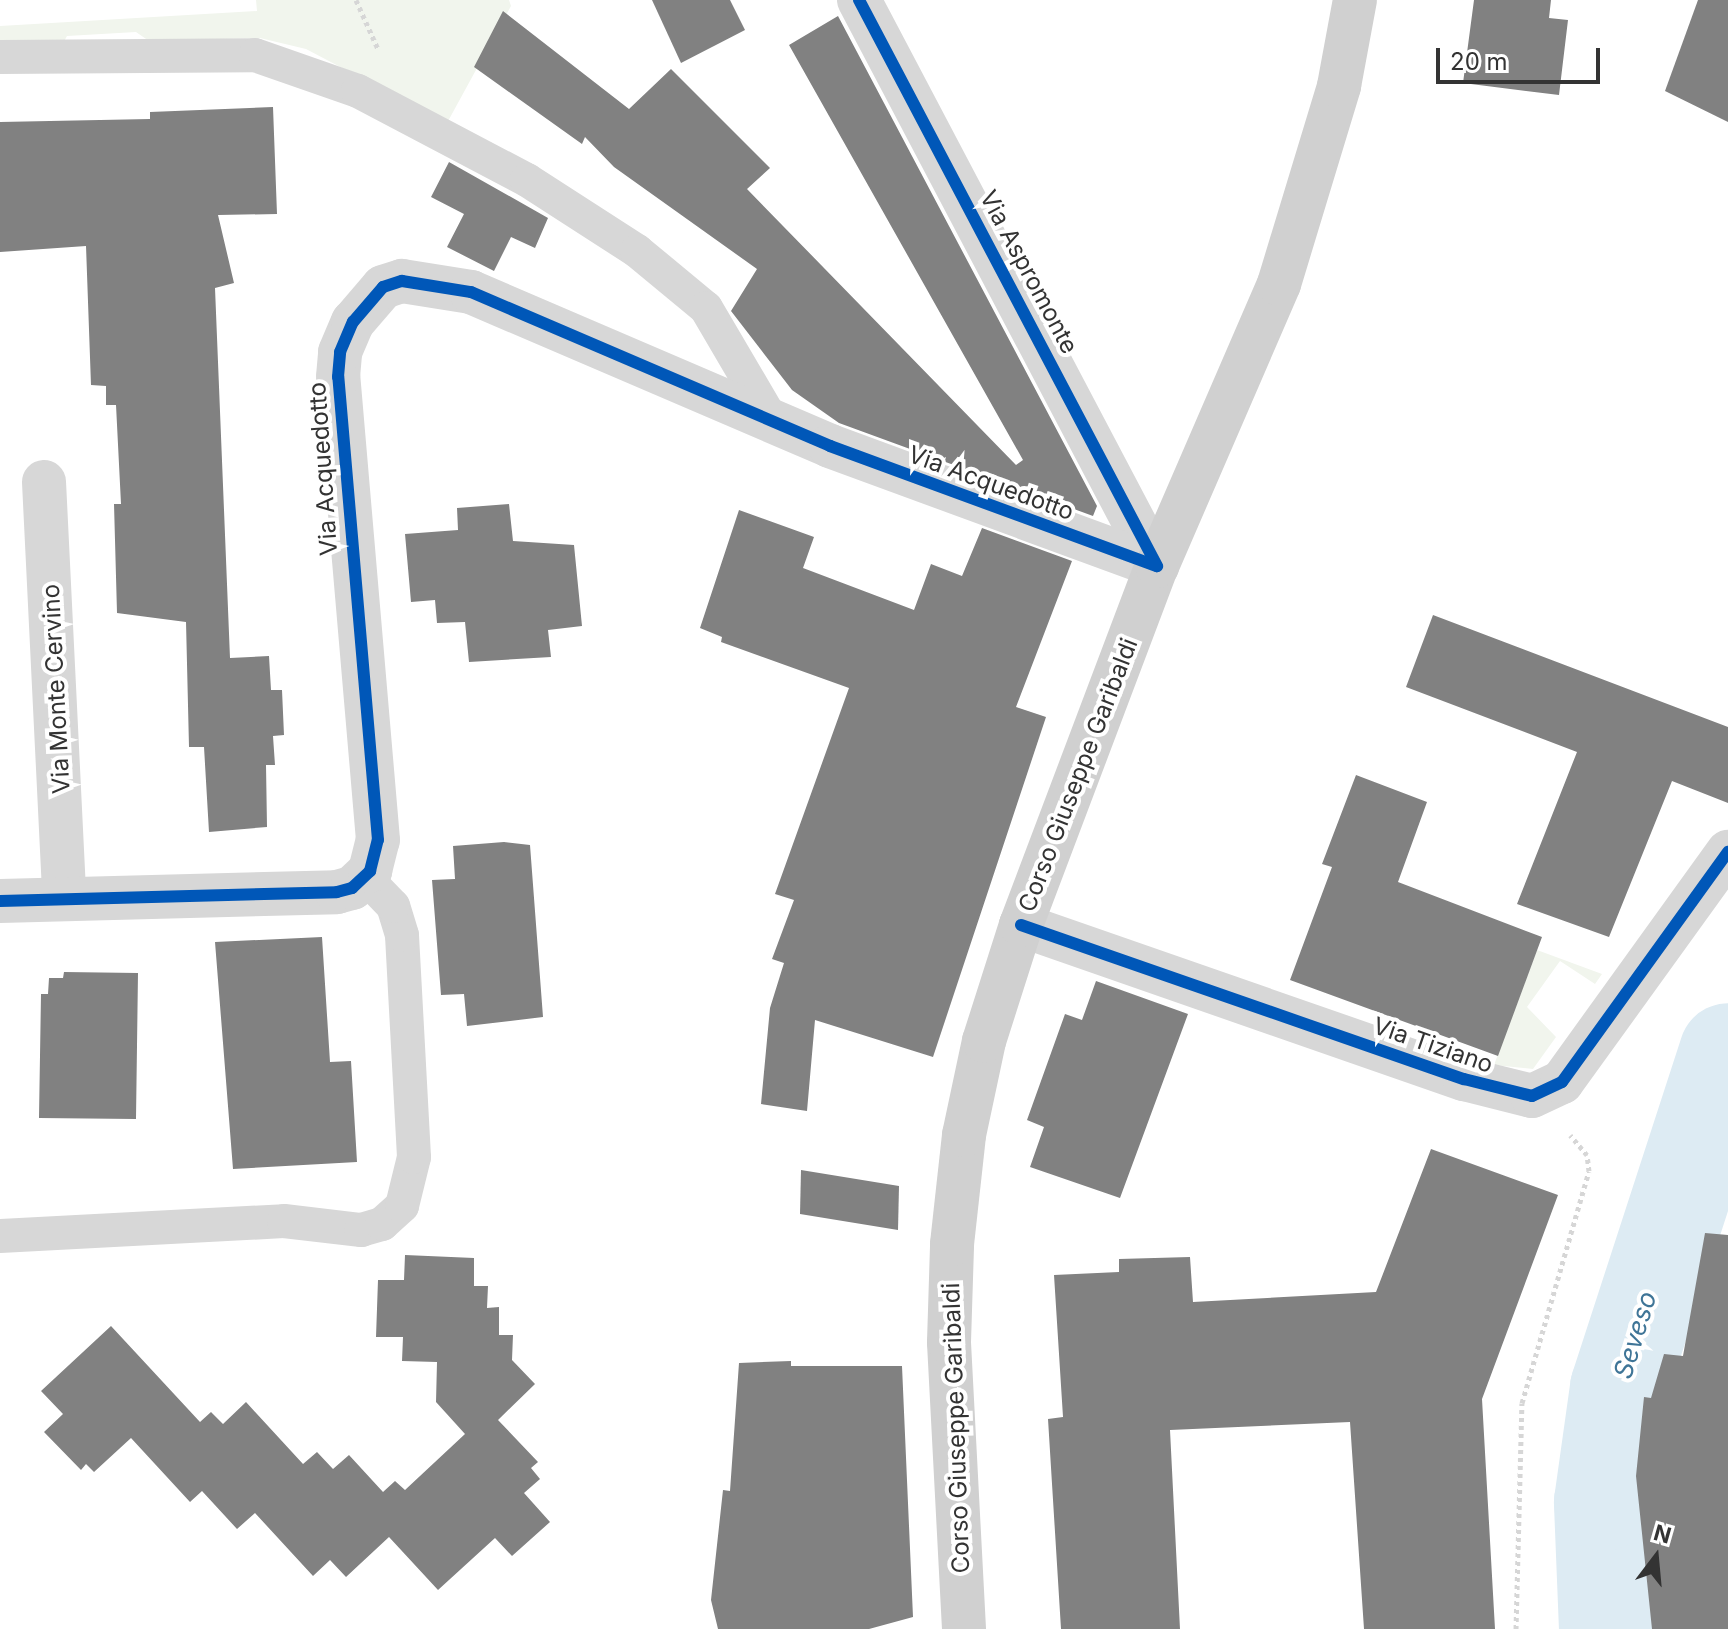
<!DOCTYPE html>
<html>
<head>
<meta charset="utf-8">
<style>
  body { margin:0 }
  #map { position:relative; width:1728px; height:1629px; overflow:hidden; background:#fff; font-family:Inter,sans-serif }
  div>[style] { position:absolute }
  .green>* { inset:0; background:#f1f5ed }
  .river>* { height:98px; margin:-49px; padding:0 49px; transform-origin:49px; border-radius:49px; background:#ddebf3 }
  .building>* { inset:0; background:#818181 }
  .path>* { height:5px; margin-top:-2.5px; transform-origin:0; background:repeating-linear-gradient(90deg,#d6d6d6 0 4px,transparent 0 8px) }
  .lane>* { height:34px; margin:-17px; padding:0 17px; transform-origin:17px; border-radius:17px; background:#d7d7d7 }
  .street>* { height:44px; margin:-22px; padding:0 22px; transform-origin:22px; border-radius:22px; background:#d7d7d7 }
  .secondary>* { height:44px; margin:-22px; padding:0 22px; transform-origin:22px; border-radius:22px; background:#d0d0d0 }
  .cycleway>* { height:12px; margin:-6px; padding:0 6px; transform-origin:6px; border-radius:6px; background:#0057b8 }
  span { translate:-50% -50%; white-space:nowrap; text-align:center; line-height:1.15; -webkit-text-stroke:8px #fff; paint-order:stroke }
  .street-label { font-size:24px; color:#333 }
  .water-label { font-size:26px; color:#3f7597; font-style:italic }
  .north { position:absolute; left:1616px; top:1517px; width:80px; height:80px; -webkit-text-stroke:6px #fff; paint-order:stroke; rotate:16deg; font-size:22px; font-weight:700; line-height:32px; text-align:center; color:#333 }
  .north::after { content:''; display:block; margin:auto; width:28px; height:36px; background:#333; clip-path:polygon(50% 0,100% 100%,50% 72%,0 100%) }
  .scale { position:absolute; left:1436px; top:48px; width:164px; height:36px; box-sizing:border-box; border:4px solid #333; border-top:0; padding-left:10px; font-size:24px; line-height:28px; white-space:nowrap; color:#333; -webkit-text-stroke:6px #fff; paint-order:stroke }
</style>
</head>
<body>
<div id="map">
  <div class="green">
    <i style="clip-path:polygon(256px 0,509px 0,511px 6px,447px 123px,306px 49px,260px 38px,149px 41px,136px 32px,67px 36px,61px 47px,0 50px,0 26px,257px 11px)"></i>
    <i style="clip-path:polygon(1537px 950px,1602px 974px,1595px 984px,1560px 961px,1527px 1007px,1556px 1037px,1533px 1069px,1494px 1065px)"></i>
  </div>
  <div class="river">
    <i style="left:1608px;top:1629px;width:127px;rotate:-92.3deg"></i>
    <i style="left:1603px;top:1502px;width:115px;rotate:-82deg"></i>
    <i style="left:1619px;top:1388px;width:353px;rotate:-72deg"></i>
  </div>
  <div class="building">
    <i style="clip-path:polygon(652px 0,730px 0,745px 30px,681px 63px)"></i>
    <i style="clip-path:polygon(1474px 0,1551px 0,1549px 18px,1568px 20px,1559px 95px,1463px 83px)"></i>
    <i style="clip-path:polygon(1698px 0,1728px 0,1728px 122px,1665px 91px)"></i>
    <i style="clip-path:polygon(503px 11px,629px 109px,671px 69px,770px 168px,747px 189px,1016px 465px,1023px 460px,789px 45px,838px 16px,1097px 506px,1093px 516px,839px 423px,792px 390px,731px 311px,757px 269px,614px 167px,585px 137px,582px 144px,474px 67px)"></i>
    <i style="clip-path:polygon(273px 107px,277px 214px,218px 215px,234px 283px,215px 288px,230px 658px,269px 656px,271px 690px,282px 690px,284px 735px,273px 736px,275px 765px,266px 765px,267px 827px,209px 832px,204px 747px,189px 747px,186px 622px,117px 613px,114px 504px,121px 504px,116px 405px,106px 405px,106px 386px,91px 385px,86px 246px,0 252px,0 122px,150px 119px,150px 112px)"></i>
    <i style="clip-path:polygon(449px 162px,548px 218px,535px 248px,511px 237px,494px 271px,447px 247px,464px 214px,431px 197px)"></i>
    <i style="clip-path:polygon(509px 504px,513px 541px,574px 545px,582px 626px,548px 630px,551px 657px,469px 662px,465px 622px,437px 623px,435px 600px,411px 602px,405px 534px,458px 530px,457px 508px)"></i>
    <i style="clip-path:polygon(739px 510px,814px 537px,803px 568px,914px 610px,931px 564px,962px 576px,982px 528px,1072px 561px,1016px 707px,1046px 717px,933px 1057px,815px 1020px,807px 1111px,761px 1104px,770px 1008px,784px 963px,772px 959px,794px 900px,775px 894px,849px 688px,721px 642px,722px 637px,700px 628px)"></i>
    <i style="clip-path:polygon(1433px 615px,1728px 727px,1728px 803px,1672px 781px,1609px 937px,1517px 904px,1577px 752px,1406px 687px)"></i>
    <i style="clip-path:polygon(1356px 775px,1427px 802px,1398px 882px,1542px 937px,1498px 1056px,1290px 980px,1332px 867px,1322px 864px)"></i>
    <i style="clip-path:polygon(504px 842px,530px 845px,543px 1017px,467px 1026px,464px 994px,441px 995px,432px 880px,455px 879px,453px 846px)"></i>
    <i style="clip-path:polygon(322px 937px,330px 1062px,351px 1061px,357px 1162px,233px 1169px,215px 942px)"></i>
    <i style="clip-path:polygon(64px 972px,138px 973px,136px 1119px,39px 1118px,41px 994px,48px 994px,49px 978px,63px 978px)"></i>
    <i style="clip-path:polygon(1096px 981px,1188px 1014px,1120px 1198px,1030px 1167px,1044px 1127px,1027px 1120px,1065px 1014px,1082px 1020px)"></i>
    <i style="clip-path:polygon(1431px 1149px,1558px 1195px,1482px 1399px,1495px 1629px,1364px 1629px,1350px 1422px,1170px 1430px,1180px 1629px,1061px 1629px,1048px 1419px,1063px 1417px,1054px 1275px,1119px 1272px,1119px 1259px,1190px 1257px,1193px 1302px,1376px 1292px)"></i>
    <i style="clip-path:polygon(801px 1170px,899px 1186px,898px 1230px,800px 1214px)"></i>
    <i style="clip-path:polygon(1705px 1233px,1728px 1235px,1728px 1629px,1652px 1629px,1636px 1476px,1644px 1397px,1651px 1398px,1664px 1354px,1683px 1356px)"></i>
    <i style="clip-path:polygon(405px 1255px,474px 1258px,474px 1286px,488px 1286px,487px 1308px,499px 1307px,499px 1335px,513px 1335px,512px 1360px,535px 1384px,498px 1420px,538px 1462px,531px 1468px,540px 1479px,524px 1493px,550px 1522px,512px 1556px,495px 1538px,438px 1590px,389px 1537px,346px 1577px,330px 1560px,313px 1576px,255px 1513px,237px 1529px,202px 1491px,190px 1502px,131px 1438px,94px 1472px,86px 1464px,81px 1470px,44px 1432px,63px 1414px,41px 1391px,111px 1326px,200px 1422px,211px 1412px,223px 1424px,246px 1402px,303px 1464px,317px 1452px,333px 1469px,349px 1455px,383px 1492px,395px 1481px,405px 1490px,465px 1434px,436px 1402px,437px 1362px,402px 1361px,403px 1337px,376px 1337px,378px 1280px,404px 1280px)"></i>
    <i style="clip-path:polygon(791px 1361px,791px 1366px,902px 1366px,913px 1617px,869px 1629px,718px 1629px,711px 1600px,723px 1490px,730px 1491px,739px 1363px)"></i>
  </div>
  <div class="path">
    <i style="left:356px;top:0;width:54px;rotate:65.8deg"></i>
    <i style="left:1516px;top:1629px;width:226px;rotate:-88.5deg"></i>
    <i style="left:1522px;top:1403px;width:241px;rotate:-73.9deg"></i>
    <i style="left:1589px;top:1171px;width:16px;rotate:-97deg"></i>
    <i style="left:1587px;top:1155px;width:26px;rotate:-130deg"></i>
  </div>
  <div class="lane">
    <i style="left:0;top:57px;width:255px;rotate:-0.4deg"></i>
    <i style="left:255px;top:55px;width:109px;rotate:19.3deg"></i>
    <i style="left:358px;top:91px;width:191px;rotate:27.8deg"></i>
    <i style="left:527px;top:180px;width:131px;rotate:32.8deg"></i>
    <i style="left:637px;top:251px;width:89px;rotate:39.6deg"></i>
    <i style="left:706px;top:308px;width:132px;rotate:59.6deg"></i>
    <i style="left:0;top:1236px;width:284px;rotate:-3deg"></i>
    <i style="left:284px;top:1221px;width:78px;rotate:6.7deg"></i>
    <i style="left:361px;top:1230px;width:22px;rotate:-16deg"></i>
    <i style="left:382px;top:1224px;width:27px;rotate:-42deg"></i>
    <i style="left:402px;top:1206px;width:50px;rotate:-76.2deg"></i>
    <i style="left:414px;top:1157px;width:222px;rotate:-93.1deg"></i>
    <i style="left:402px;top:935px;width:30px;rotate:-107deg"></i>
    <i style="left:393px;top:906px;width:40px;rotate:-134deg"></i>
  </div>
  <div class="street">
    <i style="left:859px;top:0;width:640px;rotate:62.23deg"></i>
    <i style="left:44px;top:482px;width:415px;rotate:87.2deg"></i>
    <i style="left:0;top:901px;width:337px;rotate:-1.5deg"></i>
    <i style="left:337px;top:892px;width:16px;rotate:-15deg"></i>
    <i style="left:352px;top:888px;width:25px;rotate:-43deg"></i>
    <i style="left:370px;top:871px;width:32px;rotate:-76deg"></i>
    <i style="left:378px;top:840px;width:465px;rotate:-94.9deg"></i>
    <i style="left:338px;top:377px;width:25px;rotate:-85deg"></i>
    <i style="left:340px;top:352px;width:33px;rotate:-67deg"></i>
    <i style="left:353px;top:322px;width:46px;rotate:-49.4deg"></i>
    <i style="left:383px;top:287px;width:20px;rotate:-18deg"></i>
    <i style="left:402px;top:281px;width:70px;rotate:9.1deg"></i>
    <i style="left:471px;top:292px;width:391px;rotate:23.2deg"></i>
    <i style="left:830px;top:446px;width:348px;rotate:20.2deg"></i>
    <i style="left:1021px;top:925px;width:469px;rotate:19.2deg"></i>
    <i style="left:1464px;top:1079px;width:70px;rotate:14deg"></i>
    <i style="left:1532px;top:1096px;width:33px;rotate:-25deg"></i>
    <i style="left:1562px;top:1082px;width:284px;rotate:-54.2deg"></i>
  </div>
  <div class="secondary">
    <i style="left:964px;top:1629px;width:287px;rotate:-93deg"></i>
    <i style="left:949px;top:1342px;width:98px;rotate:-88.2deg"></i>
    <i style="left:952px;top:1244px;width:110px;rotate:-83.7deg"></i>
    <i style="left:964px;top:1135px;width:96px;rotate:-78deg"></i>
    <i style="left:984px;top:1041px;width:122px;rotate:-72.3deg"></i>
    <i style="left:1021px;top:925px;width:384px;rotate:-69.3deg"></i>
    <i style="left:1157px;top:566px;width:307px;rotate:-66.6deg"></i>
    <i style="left:1279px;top:284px;width:207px;rotate:-73.1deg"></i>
    <i style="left:1339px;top:86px;width:87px;rotate:-79.5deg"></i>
  </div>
  <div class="cycleway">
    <i style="left:859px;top:0;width:640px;rotate:62.23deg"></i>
    <i style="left:0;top:901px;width:337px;rotate:-1.5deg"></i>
    <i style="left:337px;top:892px;width:16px;rotate:-15deg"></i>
    <i style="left:352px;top:888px;width:25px;rotate:-43deg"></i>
    <i style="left:370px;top:871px;width:32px;rotate:-76deg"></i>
    <i style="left:378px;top:840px;width:465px;rotate:-94.9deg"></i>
    <i style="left:338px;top:377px;width:25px;rotate:-85deg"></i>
    <i style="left:340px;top:352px;width:33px;rotate:-67deg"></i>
    <i style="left:353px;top:322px;width:46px;rotate:-49.4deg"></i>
    <i style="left:383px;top:287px;width:20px;rotate:-18deg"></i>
    <i style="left:402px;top:281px;width:70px;rotate:9.1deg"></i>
    <i style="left:471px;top:292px;width:391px;rotate:23.2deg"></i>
    <i style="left:830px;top:446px;width:348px;rotate:20.2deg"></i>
    <i style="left:1021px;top:925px;width:469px;rotate:19.2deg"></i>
    <i style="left:1464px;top:1079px;width:70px;rotate:14deg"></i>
    <i style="left:1532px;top:1096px;width:33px;rotate:-25deg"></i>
    <i style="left:1562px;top:1082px;width:284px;rotate:-54.2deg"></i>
  </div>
  <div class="street-label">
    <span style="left:1029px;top:272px;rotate:62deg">Via Aspromonte</span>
    <span style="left:323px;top:469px;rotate:-94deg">Via Acquedotto</span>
    <span style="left:991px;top:483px;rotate:20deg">Via Acquedotto</span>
    <span style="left:56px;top:689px;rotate:-93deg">Via Monte Cervino</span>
    <span style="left:1078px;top:775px;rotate:-69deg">Corso Giuseppe Garibaldi</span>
    <span style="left:1433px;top:1045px;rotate:19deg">Via Tiziano</span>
    <span style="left:956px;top:1428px;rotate:-92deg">Corso Giuseppe Garibaldi</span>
  </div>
  <div class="water-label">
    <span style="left:1635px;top:1335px;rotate:-73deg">Seveso</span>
  </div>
  <div class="north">N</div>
  <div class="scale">20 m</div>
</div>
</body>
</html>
